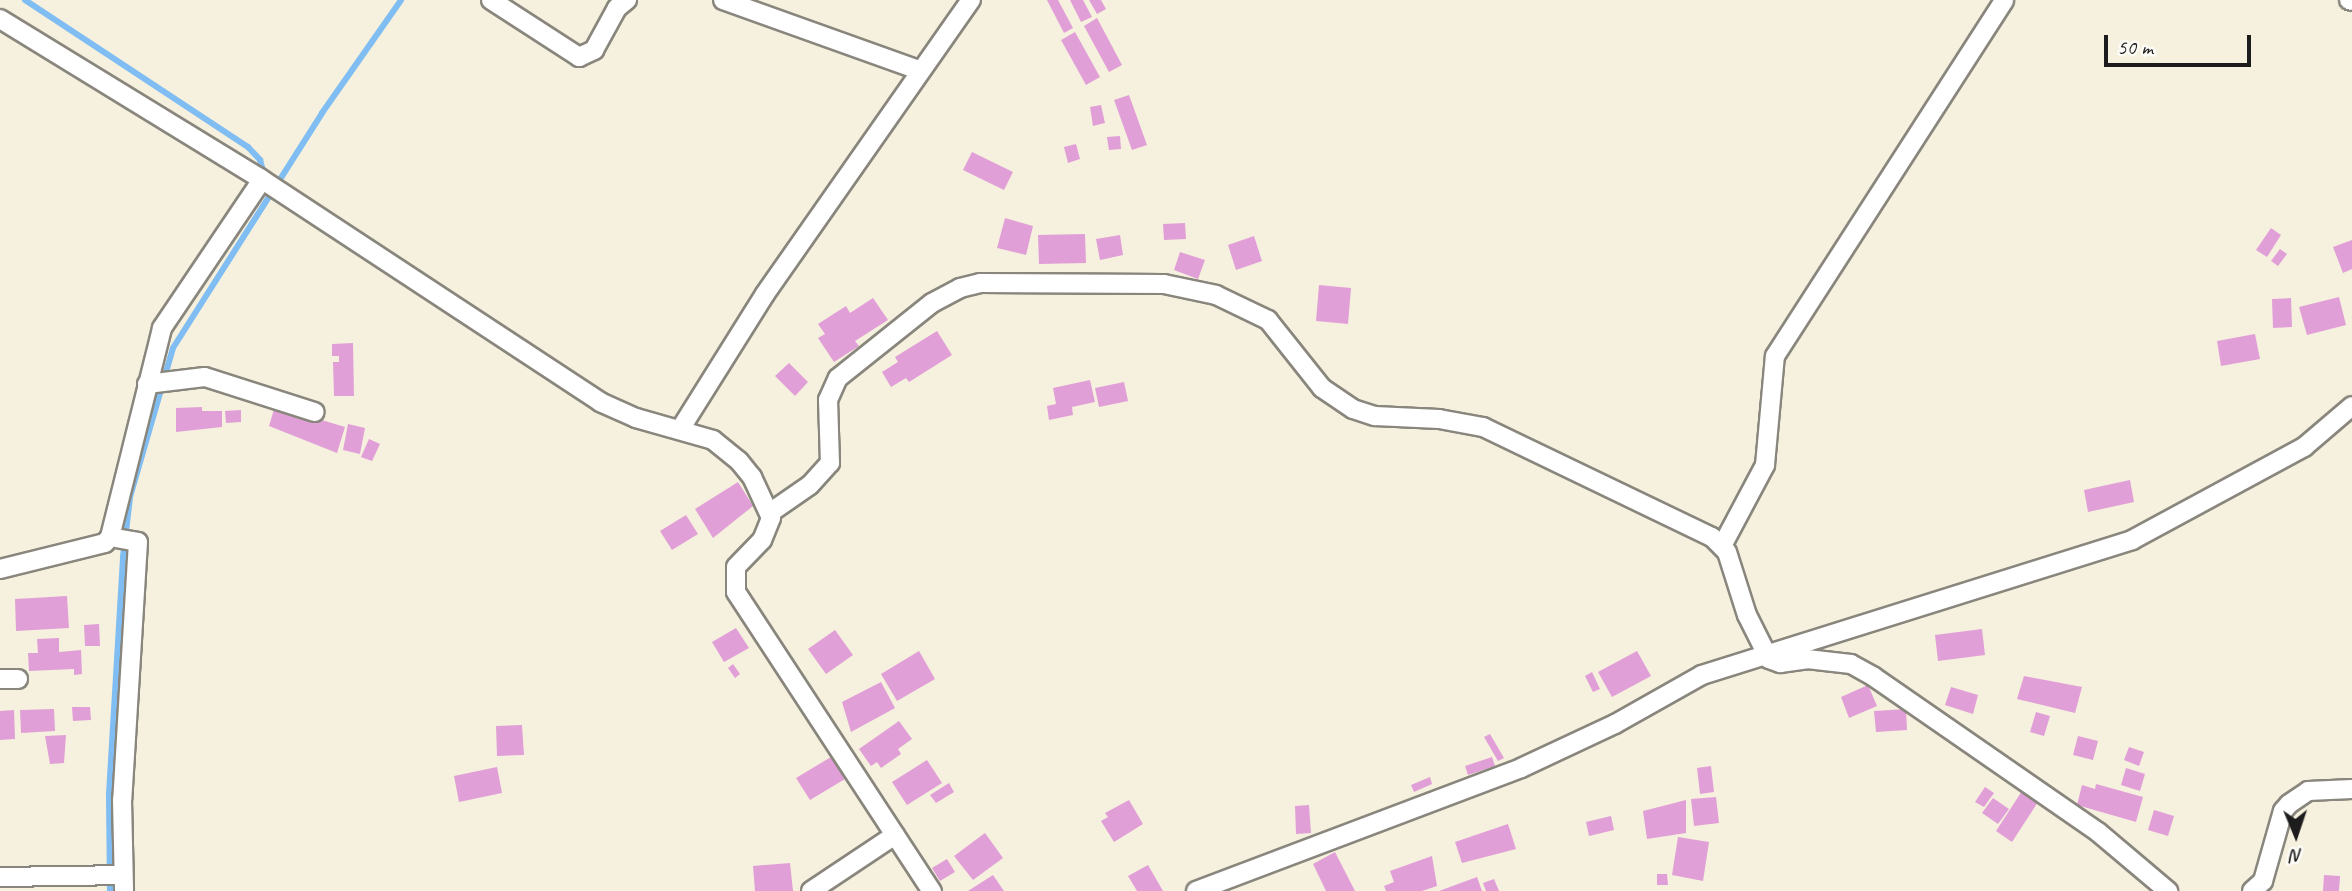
<!DOCTYPE html>
<html>
<head>
<meta charset="utf-8">
<style>
  body { margin:0 }
  #map { position:relative; width:2352px; height:891px; overflow:hidden; background:#f6f0de; font-family:Caveat,sans-serif }
  div>[style] { position:absolute }
  .stream>* { height:6px; margin:-3px; padding:0 3px; transform-origin:3px; border-radius:3px; background:#7fbdf2 }
  .building>* { inset:0; background:#e19fd7 }
  .roads { filter:drop-shadow(2px 0 #89867d) drop-shadow(-2px 0 #89867d) drop-shadow(0 2px #89867d) drop-shadow(0 -2px #89867d) }
  .minor>* { height:18px; margin:-9px; padding:0 9px; transform-origin:9px; border-radius:9px; background:#fff }
  span { translate:-50% -50%; white-space:nowrap; text-align:center; line-height:1.15; -webkit-text-stroke:7px #fdfcf7; paint-order:stroke }
  .north { position:absolute; left:2261px; top:800px; width:70px; height:70px; -webkit-text-stroke:5px #fdfcf7; paint-order:stroke; rotate:178deg; font-size:19px; font-weight:700; line-height:28px; text-align:center; color:#1c1c1c }
  .north::after { content:''; display:block; margin:auto; width:24px; height:32px; background:#1c1c1c; clip-path:polygon(50% 0,100% 100%,50% 72%,0 100%) }
  .scale { position:absolute; left:2104px; top:35px; width:147px; height:32px; box-sizing:border-box; border:4px solid #1c1c1c; border-top:0; padding-left:9px; font-size:21px; line-height:24px; white-space:nowrap; color:#1c1c1c; -webkit-text-stroke:5px #fdfcf7; paint-order:stroke }
</style>
</head>
<body>
<div id="map">
  <div class="stream">
    <i style="left:25px;top:0;width:267px;rotate:33.4deg"></i>
    <i style="left:248px;top:147px;width:18px;rotate:47deg"></i>
    <i style="left:260px;top:160px;width:18px;rotate:74deg"></i>
    <i style="left:110px;top:891px;width:97px;rotate:-90.6deg"></i>
    <i style="left:109px;top:794px;width:237px;rotate:-86.6deg"></i>
    <i style="left:123px;top:557px;width:60px;rotate:-83.3deg"></i>
    <i style="left:130px;top:497px;width:155px;rotate:-73.9deg"></i>
    <i style="left:173px;top:348px;width:278px;rotate:-57.6deg"></i>
    <i style="left:322px;top:113px;width:138px;rotate:-55deg"></i>
  </div>
  <div class="building">
    <i style="clip-path:polygon(1047px 0,1058px 0,1073px 28px,1064px 33px)"></i>
    <i style="clip-path:polygon(1070px 0,1083px 0,1092px 17px,1081px 22px)"></i>
    <i style="clip-path:polygon(1089px 0,1101px 0,1106px 9px,1097px 14px)"></i>
    <i style="clip-path:polygon(1097px 18px,1122px 65px,1109px 72px,1084px 26px)"></i>
    <i style="clip-path:polygon(1075px 32px,1100px 77px,1086px 85px,1061px 40px)"></i>
    <i style="clip-path:polygon(1129px 95px,1147px 145px,1132px 150px,1114px 100px)"></i>
    <i style="clip-path:polygon(1101px 105px,1105px 123px,1093px 126px,1090px 107px)"></i>
    <i style="clip-path:polygon(1120px 136px,1121px 149px,1109px 150px,1107px 137px)"></i>
    <i style="clip-path:polygon(1076px 144px,1080px 159px,1068px 163px,1064px 147px)"></i>
    <i style="clip-path:polygon(972px 152px,1013px 172px,1004px 190px,963px 170px)"></i>
    <i style="clip-path:polygon(1005px 218px,1033px 226px,1026px 255px,997px 248px)"></i>
    <i style="clip-path:polygon(1185px 223px,1186px 239px,1164px 240px,1163px 224px)"></i>
    <i style="clip-path:polygon(2271px 228px,2281px 235px,2267px 257px,2256px 250px)"></i>
    <i style="clip-path:polygon(1085px 234px,1086px 263px,1039px 264px,1038px 235px)"></i>
    <i style="clip-path:polygon(1120px 235px,1123px 255px,1100px 260px,1096px 239px)"></i>
    <i style="clip-path:polygon(1254px 236px,1262px 261px,1236px 270px,1228px 245px)"></i>
    <i style="clip-path:polygon(2352px 240px,2352px 269px,2343px 273px,2333px 247px)"></i>
    <i style="clip-path:polygon(2280px 249px,2287px 254px,2278px 266px,2271px 261px)"></i>
    <i style="clip-path:polygon(1180px 252px,1205px 260px,1198px 279px,1174px 270px)"></i>
    <i style="clip-path:polygon(1319px 285px,1351px 288px,1348px 324px,1316px 321px)"></i>
    <i style="clip-path:polygon(2339px 297px,2346px 325px,2307px 335px,2299px 307px)"></i>
    <i style="clip-path:polygon(873px 298px,888px 320px,855px 341px,859px 346px,834px 362px,818px 338px,825px 334px,818px 324px,846px 306px,850px 313px)"></i>
    <i style="clip-path:polygon(2291px 298px,2292px 327px,2273px 328px,2272px 299px)"></i>
    <i style="clip-path:polygon(937px 331px,952px 355px,909px 382px,906px 378px,891px 387px,882px 372px,898px 362px,895px 357px)"></i>
    <i style="clip-path:polygon(2255px 334px,2260px 359px,2221px 366px,2217px 341px)"></i>
    <i style="clip-path:polygon(353px 343px,354px 396px,334px 396px,333px 362px,339px 362px,339px 356px,332px 356px,332px 344px)"></i>
    <i style="clip-path:polygon(789px 363px,808px 382px,795px 396px,775px 376px)"></i>
    <i style="clip-path:polygon(1090px 380px,1095px 402px,1072px 407px,1073px 415px,1049px 420px,1047px 406px,1056px 404px,1053px 388px)"></i>
    <i style="clip-path:polygon(1124px 382px,1128px 401px,1099px 407px,1095px 388px)"></i>
    <i style="clip-path:polygon(275px 406px,345px 427px,337px 453px,269px 426px)"></i>
    <i style="clip-path:polygon(202px 407px,202px 411px,222px 411px,222px 427px,176px 432px,176px 408px)"></i>
    <i style="clip-path:polygon(241px 410px,241px 422px,226px 423px,225px 411px)"></i>
    <i style="clip-path:polygon(348px 424px,365px 428px,360px 454px,343px 450px)"></i>
    <i style="clip-path:polygon(369px 439px,380px 444px,372px 461px,361px 457px)"></i>
    <i style="clip-path:polygon(2130px 480px,2134px 502px,2088px 512px,2084px 490px)"></i>
    <i style="clip-path:polygon(738px 482px,753px 506px,713px 538px,695px 509px)"></i>
    <i style="clip-path:polygon(686px 515px,698px 534px,672px 550px,660px 531px)"></i>
    <i style="clip-path:polygon(67px 596px,69px 628px,16px 631px,15px 599px)"></i>
    <i style="clip-path:polygon(99px 624px,100px 646px,85px 646px,84px 625px)"></i>
    <i style="clip-path:polygon(736px 628px,749px 648px,724px 662px,712px 642px)"></i>
    <i style="clip-path:polygon(1982px 629px,1985px 655px,1938px 661px,1935px 635px)"></i>
    <i style="clip-path:polygon(835px 630px,853px 655px,826px 674px,808px 649px)"></i>
    <i style="clip-path:polygon(59px 638px,59px 652px,81px 650px,82px 674px,74px 675px,74px 669px,29px 671px,28px 653px,38px 653px,37px 639px)"></i>
    <i style="clip-path:polygon(919px 651px,935px 679px,897px 701px,881px 674px)"></i>
    <i style="clip-path:polygon(1637px 651px,1651px 676px,1612px 697px,1598px 672px)"></i>
    <i style="clip-path:polygon(733px 664px,740px 674px,735px 678px,728px 668px)"></i>
    <i style="clip-path:polygon(1592px 672px,1600px 689px,1593px 692px,1585px 676px)"></i>
    <i style="clip-path:polygon(2024px 676px,2082px 687px,2075px 713px,2017px 699px)"></i>
    <i style="clip-path:polygon(881px 682px,895px 708px,851px 732px,842px 702px)"></i>
    <i style="clip-path:polygon(1868px 685px,1877px 706px,1849px 718px,1841px 697px)"></i>
    <i style="clip-path:polygon(1951px 687px,1978px 695px,1973px 714px,1945px 705px)"></i>
    <i style="clip-path:polygon(72px 707px,90px 707px,91px 720px,73px 721px)"></i>
    <i style="clip-path:polygon(54px 709px,55px 731px,21px 733px,20px 710px)"></i>
    <i style="clip-path:polygon(1906px 709px,1907px 730px,1876px 732px,1874px 711px)"></i>
    <i style="clip-path:polygon(14px 710px,15px 739px,0 740px,0 711px)"></i>
    <i style="clip-path:polygon(2036px 712px,2050px 716px,2044px 736px,2030px 732px)"></i>
    <i style="clip-path:polygon(899px 721px,912px 739px,898px 749px,901px 754px,881px 768px,877px 762px,871px 766px,859px 749px)"></i>
    <i style="clip-path:polygon(522px 725px,524px 755px,497px 756px,496px 726px)"></i>
    <i style="clip-path:polygon(1490px 734px,1504px 758px,1498px 761px,1484px 737px)"></i>
    <i style="clip-path:polygon(66px 735px,64px 763px,50px 764px,45px 736px)"></i>
    <i style="clip-path:polygon(2078px 736px,2098px 741px,2093px 760px,2073px 755px)"></i>
    <i style="clip-path:polygon(2129px 747px,2144px 752px,2139px 766px,2124px 760px)"></i>
    <i style="clip-path:polygon(831px 757px,845px 779px,810px 800px,796px 778px)"></i>
    <i style="clip-path:polygon(1492px 757px,1495px 766px,1468px 775px,1465px 766px)"></i>
    <i style="clip-path:polygon(927px 760px,942px 783px,907px 805px,892px 782px)"></i>
    <i style="clip-path:polygon(1711px 766px,1714px 792px,1700px 794px,1697px 768px)"></i>
    <i style="clip-path:polygon(497px 767px,502px 793px,459px 802px,454px 776px)"></i>
    <i style="clip-path:polygon(2126px 768px,2145px 774px,2140px 791px,2121px 785px)"></i>
    <i style="clip-path:polygon(1430px 777px,1432px 784px,1414px 792px,1411px 785px)"></i>
    <i style="clip-path:polygon(949px 783px,954px 792px,936px 803px,930px 795px)"></i>
    <i style="clip-path:polygon(2096px 784px,2143px 797px,2136px 822px,2077px 805px,2082px 785px,2095px 789px)"></i>
    <i style="clip-path:polygon(1985px 787px,1994px 793px,1984px 807px,1975px 802px)"></i>
    <i style="clip-path:polygon(2022px 791px,2038px 802px,2012px 842px,1996px 831px)"></i>
    <i style="clip-path:polygon(1716px 797px,1719px 823px,1694px 826px,1691px 799px)"></i>
    <i style="clip-path:polygon(1993px 798px,2009px 809px,1998px 824px,1982px 813px)"></i>
    <i style="clip-path:polygon(1129px 800px,1143px 824px,1114px 842px,1101px 821px,1108px 817px,1105px 813px)"></i>
    <i style="clip-path:polygon(1686px 800px,1686px 833px,1647px 839px,1643px 811px)"></i>
    <i style="clip-path:polygon(1309px 805px,1311px 833px,1296px 834px,1295px 806px)"></i>
    <i style="clip-path:polygon(2154px 810px,2174px 816px,2168px 836px,2148px 830px)"></i>
    <i style="clip-path:polygon(1611px 816px,1614px 830px,1589px 836px,1586px 822px)"></i>
    <i style="clip-path:polygon(1508px 824px,1516px 849px,1462px 863px,1455px 842px)"></i>
    <i style="clip-path:polygon(985px 833px,1003px 858px,973px 880px,954px 856px)"></i>
    <i style="clip-path:polygon(1678px 837px,1709px 842px,1703px 881px,1672px 875px)"></i>
    <i style="clip-path:polygon(1335px 852px,1355px 891px,1326px 891px,1313px 864px)"></i>
    <i style="clip-path:polygon(1432px 856px,1437px 886px,1422px 891px,1386px 891px,1384px 886px,1394px 882px,1390px 871px)"></i>
    <i style="clip-path:polygon(947px 859px,955px 872px,940px 881px,932px 868px)"></i>
    <i style="clip-path:polygon(790px 863px,793px 891px,755px 891px,753px 866px)"></i>
    <i style="clip-path:polygon(1148px 865px,1163px 891px,1137px 891px,1128px 876px)"></i>
    <i style="clip-path:polygon(1657px 874px,1667px 874px,1668px 885px,1657px 885px)"></i>
    <i style="clip-path:polygon(993px 875px,1004px 891px,968px 891px)"></i>
    <i style="clip-path:polygon(2324px 875px,2340px 876px,2339px 891px,2323px 891px)"></i>
    <i style="clip-path:polygon(1477px 877px,1482px 891px,1439px 891px)"></i>
    <i style="clip-path:polygon(1494px 879px,1499px 891px,1486px 891px,1483px 883px)"></i>
  </div>
  <div class="roads">
    <div class="minor">
      <i style="left:491px;top:0;width:105px;rotate:32.9deg"></i>
      <i style="left:579px;top:57px;width:17px;rotate:-25deg"></i>
      <i style="left:594px;top:50px;width:48px;rotate:-61.3deg"></i>
      <i style="left:617px;top:8px;width:13px;rotate:-39deg"></i>
      <i style="left:723px;top:0;width:210px;rotate:19.7deg"></i>
      <i style="left:2349px;top:0;width:3px;rotate:18deg"></i>
      <i style="left:0;top:19px;width:303px;rotate:31.5deg"></i>
      <i style="left:258px;top:177px;width:409px;rotate:33.3deg"></i>
      <i style="left:600px;top:402px;width:39px;rotate:24deg"></i>
      <i style="left:636px;top:418px;width:80px;rotate:15.9deg"></i>
      <i style="left:713px;top:440px;width:33px;rotate:39deg"></i>
      <i style="left:739px;top:461px;width:21px;rotate:51deg"></i>
      <i style="left:752px;top:477px;width:45px;rotate:65.1deg"></i>
      <i style="left:771px;top:518px;width:24px;rotate:112deg"></i>
      <i style="left:762px;top:540px;width:37px;rotate:134deg"></i>
      <i style="left:736px;top:567px;width:25px;rotate:90deg"></i>
      <i style="left:736px;top:592px;width:358px;rotate:56.8deg"></i>
      <i style="left:147px;top:384px;width:58px;rotate:-6.9deg"></i>
      <i style="left:205px;top:377px;width:115px;rotate:17.7deg"></i>
      <i style="left:681px;top:428px;width:158px;rotate:-57.9deg"></i>
      <i style="left:765px;top:294px;width:359px;rotate:-55deg"></i>
      <i style="left:771px;top:512px;width:47px;rotate:-34.7deg"></i>
      <i style="left:810px;top:485px;width:30px;rotate:-48deg"></i>
      <i style="left:830px;top:463px;width:63px;rotate:-91.8deg"></i>
      <i style="left:828px;top:400px;width:24px;rotate:-66deg"></i>
      <i style="left:838px;top:378px;width:120px;rotate:-38.6deg"></i>
      <i style="left:932px;top:303px;width:32px;rotate:-28deg"></i>
      <i style="left:960px;top:288px;width:21px;rotate:-14deg"></i>
      <i style="left:980px;top:283px;width:184px;rotate:0.3deg"></i>
      <i style="left:1164px;top:284px;width:53px;rotate:11.9deg"></i>
      <i style="left:1216px;top:295px;width:58px;rotate:25.7deg"></i>
      <i style="left:1268px;top:320px;width:87px;rotate:51.5deg"></i>
      <i style="left:1322px;top:388px;width:37px;rotate:34deg"></i>
      <i style="left:1353px;top:409px;width:23px;rotate:18deg"></i>
      <i style="left:1375px;top:416px;width:64px;rotate:2.7deg"></i>
      <i style="left:1439px;top:419px;width:45px;rotate:10.3deg"></i>
      <i style="left:1483px;top:427px;width:254px;rotate:25.7deg"></i>
      <i style="left:1712px;top:537px;width:21px;rotate:45deg"></i>
      <i style="left:1727px;top:552px;width:66px;rotate:72.4deg"></i>
      <i style="left:1747px;top:615px;width:49px;rotate:63.4deg"></i>
      <i style="left:1769px;top:659px;width:12px;rotate:20deg"></i>
      <i style="left:1780px;top:663px;width:27px;rotate:-8deg"></i>
      <i style="left:1807px;top:659px;width:44px;rotate:6.5deg"></i>
      <i style="left:1851px;top:664px;width:26px;rotate:29deg"></i>
      <i style="left:1874px;top:677px;width:272px;rotate:34.7deg"></i>
      <i style="left:2098px;top:832px;width:92px;rotate:40.1deg"></i>
      <i style="left:110px;top:537px;width:28px;rotate:10deg"></i>
      <i style="left:138px;top:542px;width:258px;rotate:93.5deg"></i>
      <i style="left:122px;top:800px;width:91px;rotate:88.7deg"></i>
      <i style="left:1722px;top:546px;width:92px;rotate:-62deg"></i>
      <i style="left:1765px;top:465px;width:109px;rotate:-84.8deg"></i>
      <i style="left:1775px;top:356px;width:423px;rotate:-57.2deg"></i>
      <i style="left:0;top:569px;width:108px;rotate:-13.9deg"></i>
      <i style="left:105px;top:543px;width:8px;rotate:-50deg"></i>
      <i style="left:110px;top:537px;width:215px;rotate:-76deg"></i>
      <i style="left:162px;top:328px;width:179px;rotate:-56deg"></i>
      <i style="left:0;top:679px;width:18px"></i>
      <i style="left:0;top:877px;width:123px;rotate:-0.9deg"></i>
      <i style="left:811px;top:891px;width:101px;rotate:-33.7deg"></i>
      <i style="left:1196px;top:891px;width:347px;rotate:-20.7deg"></i>
      <i style="left:1521px;top:768px;width:104px;rotate:-25.1deg"></i>
      <i style="left:1615px;top:724px;width:100px;rotate:-29.4deg"></i>
      <i style="left:1702px;top:675px;width:451px;rotate:-17.4deg"></i>
      <i style="left:2132px;top:540px;width:196px;rotate:-28.4deg"></i>
      <i style="left:2304px;top:447px;width:63px;rotate:-40.5deg"></i>
      <i style="left:2252px;top:891px;width:15px;rotate:-42deg"></i>
      <i style="left:2263px;top:881px;width:73px;rotate:-74.1deg"></i>
      <i style="left:2283px;top:811px;width:9px;rotate:-49deg"></i>
      <i style="left:2289px;top:804px;width:23px;rotate:-34deg"></i>
      <i style="left:2308px;top:791px;width:44px;rotate:-2.6deg"></i>
    </div>
  </div>
  <div class="north">N</div>
  <div class="scale">50 m</div>
</div>
</body>
</html>
